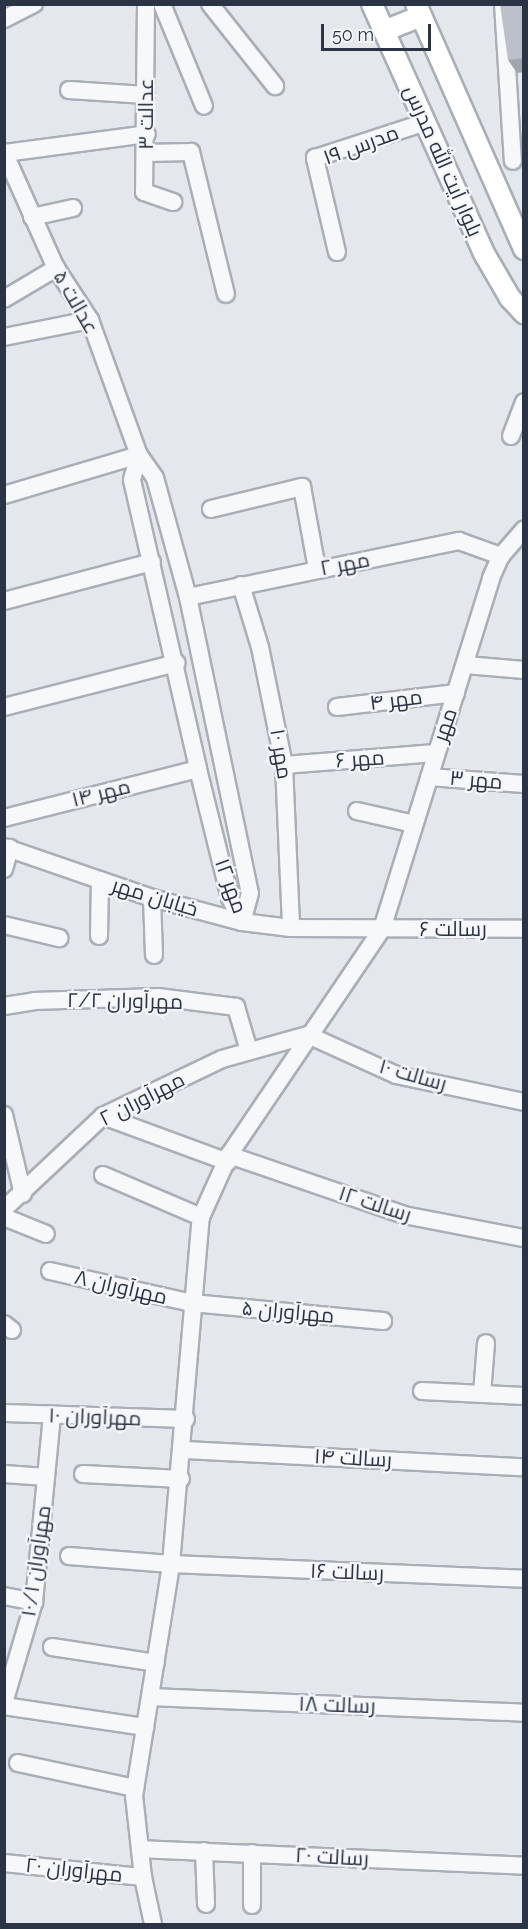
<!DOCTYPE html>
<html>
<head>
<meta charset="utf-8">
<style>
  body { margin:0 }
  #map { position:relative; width:528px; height:1929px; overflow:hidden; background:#e4e7ec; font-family:Raleway,Cairo,sans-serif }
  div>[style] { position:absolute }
  .roads { filter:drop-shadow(2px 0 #a9aeb7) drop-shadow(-2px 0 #a9aeb7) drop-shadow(0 2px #a9aeb7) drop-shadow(0 -2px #a9aeb7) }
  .minor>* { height:16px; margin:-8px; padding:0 8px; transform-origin:8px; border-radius:8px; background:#f7f8fa }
  .major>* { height:20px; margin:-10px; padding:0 10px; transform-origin:10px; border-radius:10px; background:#fff }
  .wall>* { inset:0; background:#a1a5ae }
  .building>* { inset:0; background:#bbc0ca }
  span { translate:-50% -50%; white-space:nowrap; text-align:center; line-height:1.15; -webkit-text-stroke:4.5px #f4f6f9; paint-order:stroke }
  .street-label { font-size:21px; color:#2b3445 }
  .frame { position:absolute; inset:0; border:6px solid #2b3445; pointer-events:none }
  .scale { position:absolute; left:321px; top:24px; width:110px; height:27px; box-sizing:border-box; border:3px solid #2b3445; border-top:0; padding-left:8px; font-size:18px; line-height:21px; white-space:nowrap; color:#2b3445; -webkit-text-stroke:4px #f4f6f9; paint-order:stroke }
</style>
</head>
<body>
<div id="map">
  <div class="roads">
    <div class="minor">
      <i style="left:146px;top:4px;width:188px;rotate:90.6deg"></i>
      <i style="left:144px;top:192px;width:31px;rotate:19deg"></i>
      <i style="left:162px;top:4px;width:110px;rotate:67.6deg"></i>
      <i style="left:210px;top:4px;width:105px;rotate:51.6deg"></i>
      <i style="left:503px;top:4px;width:157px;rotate:86.4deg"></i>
      <i style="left:4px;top:19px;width:34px;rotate:-27deg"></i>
      <i style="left:69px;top:90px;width:77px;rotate:3.7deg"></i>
      <i style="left:4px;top:152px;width:127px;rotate:65.9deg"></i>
      <i style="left:56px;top:268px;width:62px;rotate:56.8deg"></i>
      <i style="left:90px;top:320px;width:144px;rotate:70.1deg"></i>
      <i style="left:139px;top:455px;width:28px;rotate:55deg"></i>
      <i style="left:155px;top:478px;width:123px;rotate:74.5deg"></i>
      <i style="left:188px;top:597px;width:302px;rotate:78.2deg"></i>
      <i style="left:250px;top:893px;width:30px;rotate:105deg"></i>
      <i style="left:5px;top:153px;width:143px;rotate:-7.6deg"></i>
      <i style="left:147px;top:153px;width:44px;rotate:-1.3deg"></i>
      <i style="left:191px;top:152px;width:146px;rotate:76.2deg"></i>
      <i style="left:32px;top:217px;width:42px;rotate:-12.4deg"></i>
      <i style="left:337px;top:252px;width:97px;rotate:-103.2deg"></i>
      <i style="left:315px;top:158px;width:117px;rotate:-18deg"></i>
      <i style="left:4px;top:299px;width:61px;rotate:-30.8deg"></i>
      <i style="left:4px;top:337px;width:88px;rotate:-11.2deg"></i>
      <i style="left:511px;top:436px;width:36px;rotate:-69deg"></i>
      <i style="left:139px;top:455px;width:26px;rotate:106deg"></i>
      <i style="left:132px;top:480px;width:296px;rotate:77.1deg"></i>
      <i style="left:198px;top:769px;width:133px;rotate:76.1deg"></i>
      <i style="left:230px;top:898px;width:27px;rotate:63deg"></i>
      <i style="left:4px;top:495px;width:141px;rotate:-16.5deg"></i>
      <i style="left:211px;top:509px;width:94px;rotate:-13.6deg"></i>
      <i style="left:302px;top:487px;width:83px;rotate:79.6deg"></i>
      <i style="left:241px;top:585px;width:65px;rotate:73deg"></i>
      <i style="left:260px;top:647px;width:120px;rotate:78.5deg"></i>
      <i style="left:284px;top:765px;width:163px;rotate:87.5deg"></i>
      <i style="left:188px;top:597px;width:277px;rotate:-11.7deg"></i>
      <i style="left:459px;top:541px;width:45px;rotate:19.7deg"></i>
      <i style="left:4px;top:601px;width:153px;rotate:-14.8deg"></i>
      <i style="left:466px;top:665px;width:58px;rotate:4.9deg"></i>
      <i style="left:4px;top:707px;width:178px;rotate:-14.3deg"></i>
      <i style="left:337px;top:707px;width:120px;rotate:-6.7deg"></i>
      <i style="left:284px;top:765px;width:152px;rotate:-4.5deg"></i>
      <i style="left:429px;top:777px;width:95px;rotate:4.2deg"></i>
      <i style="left:357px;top:811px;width:58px;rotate:12.8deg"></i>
      <i style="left:4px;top:818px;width:200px;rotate:-14.2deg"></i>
      <i style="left:4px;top:847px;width:157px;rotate:19deg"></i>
      <i style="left:152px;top:898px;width:93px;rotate:14.9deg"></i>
      <i style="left:242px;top:922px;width:49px;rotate:7deg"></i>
      <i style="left:291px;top:928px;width:233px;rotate:0.2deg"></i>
      <i style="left:4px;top:869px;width:22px;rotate:-74deg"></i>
      <i style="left:152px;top:898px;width:57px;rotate:88deg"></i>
      <i style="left:4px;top:925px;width:57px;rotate:13.3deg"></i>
      <i style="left:99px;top:936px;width:56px;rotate:-89deg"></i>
      <i style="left:4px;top:1006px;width:30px;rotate:-9deg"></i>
      <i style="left:34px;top:1001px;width:124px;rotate:-1.8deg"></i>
      <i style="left:158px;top:997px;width:79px;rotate:7.3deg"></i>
      <i style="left:236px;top:1007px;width:46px;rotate:73.5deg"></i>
      <i style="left:4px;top:1115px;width:81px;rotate:76.5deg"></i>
      <i style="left:103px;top:1116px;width:133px;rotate:20.2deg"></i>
      <i style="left:229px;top:1155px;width:185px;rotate:18.9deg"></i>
      <i style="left:404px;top:1215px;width:122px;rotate:10.9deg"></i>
      <i style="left:103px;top:1175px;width:107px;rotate:23.2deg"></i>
      <i style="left:4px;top:1209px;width:136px;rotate:-43.2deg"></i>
      <i style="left:103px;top:1116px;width:132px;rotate:-25.6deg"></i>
      <i style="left:222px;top:1059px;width:89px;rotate:-15.6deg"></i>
      <i style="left:308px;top:1035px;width:97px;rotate:24.4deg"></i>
      <i style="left:396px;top:1075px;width:131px;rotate:11.9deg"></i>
      <i style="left:4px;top:1217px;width:45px;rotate:22deg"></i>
      <i style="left:50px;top:1271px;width:146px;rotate:12.7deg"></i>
      <i style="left:192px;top:1303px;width:192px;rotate:5.4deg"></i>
      <i style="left:4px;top:1324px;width:10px;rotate:37deg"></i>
      <i style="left:422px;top:1391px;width:102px;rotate:2.8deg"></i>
      <i style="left:482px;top:1394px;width:51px;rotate:-85.5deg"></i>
      <i style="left:4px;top:1413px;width:182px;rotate:1.9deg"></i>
      <i style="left:183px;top:1450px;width:341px;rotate:2.9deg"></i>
      <i style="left:4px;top:1474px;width:42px;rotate:4.1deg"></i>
      <i style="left:83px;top:1474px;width:98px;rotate:2.9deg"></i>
      <i style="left:69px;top:1556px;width:102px;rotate:4.5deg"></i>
      <i style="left:171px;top:1564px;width:353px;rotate:2.4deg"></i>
      <i style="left:4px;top:1596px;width:31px;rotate:11deg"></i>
      <i style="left:52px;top:1647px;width:105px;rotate:8.7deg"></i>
      <i style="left:150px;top:1697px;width:374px;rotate:2.4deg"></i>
      <i style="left:4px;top:1703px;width:105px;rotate:-73.5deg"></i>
      <i style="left:34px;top:1602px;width:187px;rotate:-84.5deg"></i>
      <i style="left:4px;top:1706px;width:143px;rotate:8.5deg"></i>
      <i style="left:18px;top:1763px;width:120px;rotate:12.1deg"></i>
      <i style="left:140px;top:1849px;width:384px;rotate:2.5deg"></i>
      <i style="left:204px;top:1851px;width:53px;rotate:87.8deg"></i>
      <i style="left:252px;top:1853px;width:52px;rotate:90deg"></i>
      <i style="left:4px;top:1863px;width:140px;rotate:5.8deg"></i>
      <i style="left:153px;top:1924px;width:48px;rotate:-102deg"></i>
      <i style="left:143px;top:1877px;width:81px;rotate:-96.3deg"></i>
      <i style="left:134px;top:1796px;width:235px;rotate:-80.9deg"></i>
      <i style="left:171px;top:1564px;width:348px;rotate:-85.1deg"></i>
      <i style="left:201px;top:1217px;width:68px;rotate:-65.7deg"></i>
      <i style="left:229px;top:1155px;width:273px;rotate:-55.9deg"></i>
      <i style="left:382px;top:929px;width:368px;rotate:-72.7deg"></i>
      <i style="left:491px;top:578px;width:24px;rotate:-66deg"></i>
      <i style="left:501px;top:556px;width:35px;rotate:-49deg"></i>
    </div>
    <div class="major">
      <i style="left:372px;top:4px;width:275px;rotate:65.8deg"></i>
      <i style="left:485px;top:255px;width:50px;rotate:59.8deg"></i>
      <i style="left:510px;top:298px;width:21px;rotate:47deg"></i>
      <i style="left:416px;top:4px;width:268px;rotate:66.2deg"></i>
      <i style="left:384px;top:31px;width:40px;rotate:-22deg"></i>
    </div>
  </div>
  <div class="wall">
    <i style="clip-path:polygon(524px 4px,524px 72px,517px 73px,508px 60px)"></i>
  </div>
  <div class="building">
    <i style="clip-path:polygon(500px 4px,524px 4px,524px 58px,508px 60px)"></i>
  </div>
  <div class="street-label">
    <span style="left:146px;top:114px;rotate:-90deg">عدالت ۳</span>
    <span style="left:361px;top:145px;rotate:-20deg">مدرس ۱۹</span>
    <span style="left:443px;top:161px;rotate:66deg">بلوار آیت الله مدرس</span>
    <span style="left:76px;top:302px;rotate:60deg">عدالت ۵</span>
    <span style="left:345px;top:564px;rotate:-11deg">مهر ۲</span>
    <span style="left:396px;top:700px;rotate:-7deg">مهر ۴</span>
    <span style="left:445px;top:725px;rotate:-71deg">مهر</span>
    <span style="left:281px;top:754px;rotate:81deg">مهر ۱۰</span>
    <span style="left:360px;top:759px;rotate:-4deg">مهر ۶</span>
    <span style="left:476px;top:780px;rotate:5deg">مهر ۳</span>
    <span style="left:101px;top:793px;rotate:-14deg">مهر ۱۴</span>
    <span style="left:231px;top:886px;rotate:70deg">مهر ۱۲</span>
    <span style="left:155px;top:897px;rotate:17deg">خیابان مهر</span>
    <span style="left:453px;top:929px">رسالت ۶</span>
    <span style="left:125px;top:1001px;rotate:1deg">مهرآوران ۲/۲</span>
    <span style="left:413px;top:1075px;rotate:16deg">رسالت ۱۰</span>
    <span style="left:142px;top:1099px;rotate:-27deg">مهرآوران ۲</span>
    <span style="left:375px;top:1204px;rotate:18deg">رسالت ۱۲</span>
    <span style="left:121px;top:1287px;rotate:13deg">مهرآوران ۸</span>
    <span style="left:288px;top:1312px;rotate:5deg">مهرآوران ۵</span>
    <span style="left:95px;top:1417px;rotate:2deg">مهرآوران ۱۰</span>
    <span style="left:353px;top:1458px;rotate:3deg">رسالت ۱۴</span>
    <span style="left:36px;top:1561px;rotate:-82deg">مهرآوران ۱۰/۱</span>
    <span style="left:347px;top:1572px;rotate:2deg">رسالت ۱۶</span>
    <span style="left:337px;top:1705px;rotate:2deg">رسالت ۱۸</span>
    <span style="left:332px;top:1857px;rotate:3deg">رسالت ۲۰</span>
    <span style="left:74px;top:1870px;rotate:6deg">مهرآوران ۲۰</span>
  </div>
  <div class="frame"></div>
  <div class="scale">50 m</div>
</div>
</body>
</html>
